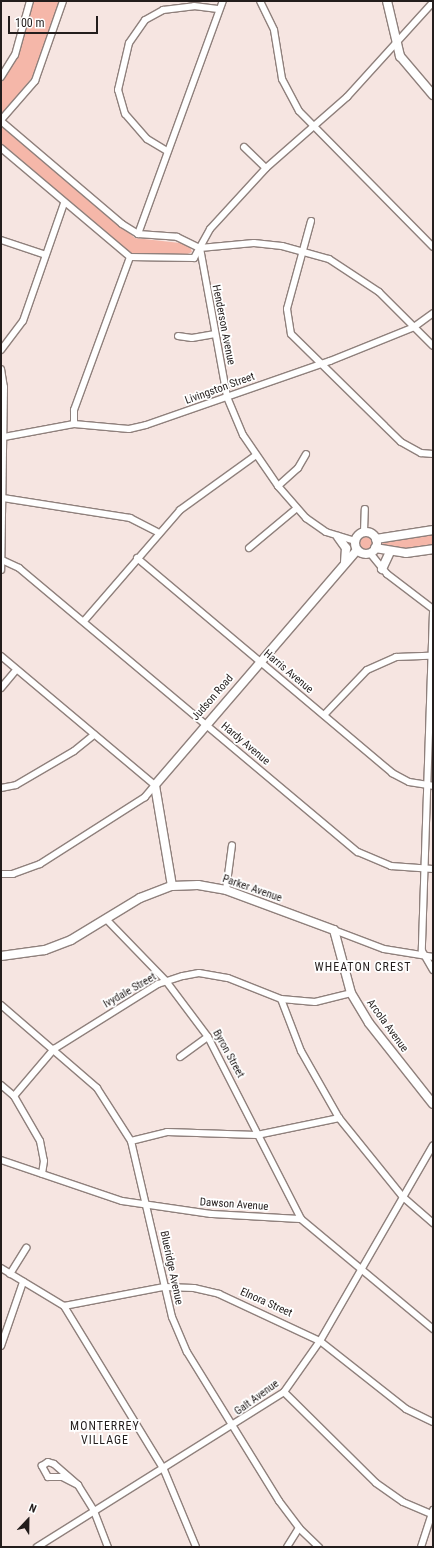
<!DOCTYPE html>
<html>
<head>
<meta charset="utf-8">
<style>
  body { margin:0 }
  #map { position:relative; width:434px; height:1548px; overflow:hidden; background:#f6e5e1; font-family:"Roboto Condensed",sans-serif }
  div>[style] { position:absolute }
  .green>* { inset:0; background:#f5b7a9 }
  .round { border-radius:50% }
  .roads { filter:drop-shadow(1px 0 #8f807c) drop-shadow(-1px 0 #8f807c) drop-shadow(0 1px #8f807c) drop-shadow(0 -1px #8f807c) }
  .minor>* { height:6px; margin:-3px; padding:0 3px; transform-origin:3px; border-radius:3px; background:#fff }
  .tertiary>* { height:8px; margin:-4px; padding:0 4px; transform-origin:4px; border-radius:4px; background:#fff }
  .tertiary>.ring { margin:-4px; padding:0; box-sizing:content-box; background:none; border:8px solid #fff; border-radius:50% }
  span { translate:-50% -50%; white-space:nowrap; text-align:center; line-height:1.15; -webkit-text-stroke:3.5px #fff; paint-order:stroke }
  .street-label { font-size:11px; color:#231d1c }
  .neighbourhood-label { font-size:12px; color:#231d1c; letter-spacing:1px }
  .frame { position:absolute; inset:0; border:2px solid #231d1c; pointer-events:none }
  .north { position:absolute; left:8px; top:1500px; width:40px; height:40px; -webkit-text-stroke:3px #fff; paint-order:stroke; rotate:22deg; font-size:11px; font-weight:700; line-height:16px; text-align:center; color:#231d1c }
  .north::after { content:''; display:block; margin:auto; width:14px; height:18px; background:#231d1c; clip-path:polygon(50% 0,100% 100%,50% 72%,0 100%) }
  .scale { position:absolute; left:8px; top:16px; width:90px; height:18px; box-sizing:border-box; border:2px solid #231d1c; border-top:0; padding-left:5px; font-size:12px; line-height:14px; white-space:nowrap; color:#231d1c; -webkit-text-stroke:3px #fff; paint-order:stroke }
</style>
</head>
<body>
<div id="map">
  <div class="green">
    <i style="clip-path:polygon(34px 1px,59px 1px,35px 74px,1px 115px,1px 82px,16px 59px)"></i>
    <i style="clip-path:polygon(1px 126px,135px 238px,189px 244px,192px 252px,183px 256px,130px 254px,1px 144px)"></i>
    <i style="clip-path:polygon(433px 533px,433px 546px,410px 550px,382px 546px,383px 541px)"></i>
    <i class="round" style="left:360px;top:537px;width:12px;height:12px"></i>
  </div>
  <div class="roads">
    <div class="minor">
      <i style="left:260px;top:1px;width:32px;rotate:64deg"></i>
      <i style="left:274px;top:30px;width:50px;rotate:80.7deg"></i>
      <i style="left:282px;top:79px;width:36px;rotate:62deg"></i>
      <i style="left:299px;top:111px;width:191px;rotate:45.4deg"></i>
      <i style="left:1px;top:77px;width:26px;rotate:-58deg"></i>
      <i style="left:15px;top:55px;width:56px;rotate:-74.5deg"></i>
      <i style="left:1px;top:120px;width:52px;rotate:-48.9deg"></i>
      <i style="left:35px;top:81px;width:85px;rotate:-70.7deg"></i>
      <i style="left:1px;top:121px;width:159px;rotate:40.4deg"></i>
      <i style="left:122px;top:224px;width:19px;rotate:32deg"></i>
      <i style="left:138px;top:234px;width:39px;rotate:4deg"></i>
      <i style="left:177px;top:237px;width:25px;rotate:26deg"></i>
      <i style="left:200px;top:248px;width:151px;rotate:79.7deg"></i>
      <i style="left:227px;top:397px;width:41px;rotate:67.2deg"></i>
      <i style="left:243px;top:435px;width:62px;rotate:55.5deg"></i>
      <i style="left:278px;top:486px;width:43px;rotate:48.8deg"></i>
      <i style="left:306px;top:518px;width:24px;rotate:35deg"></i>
      <i style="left:326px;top:532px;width:30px;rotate:17deg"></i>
      <i style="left:244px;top:147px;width:30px;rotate:44deg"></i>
      <i style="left:1px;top:148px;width:169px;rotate:40.2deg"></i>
      <i style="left:130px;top:257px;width:64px;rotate:0.9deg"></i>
      <i style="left:194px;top:258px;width:33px;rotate:-61deg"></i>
      <i style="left:210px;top:229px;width:83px;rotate:-47.4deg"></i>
      <i style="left:266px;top:168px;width:108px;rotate:-41.2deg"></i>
      <i style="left:347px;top:97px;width:128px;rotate:-47.8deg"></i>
      <i style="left:167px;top:151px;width:23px;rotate:-149deg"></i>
      <i style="left:147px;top:139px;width:33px;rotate:-131deg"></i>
      <i style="left:125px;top:114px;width:25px;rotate:-106deg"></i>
      <i style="left:118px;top:90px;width:48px;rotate:-76.8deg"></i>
      <i style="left:129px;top:43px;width:28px;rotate:-55deg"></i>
      <i style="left:145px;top:20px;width:21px;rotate:-29deg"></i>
      <i style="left:163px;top:10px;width:31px;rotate:-7deg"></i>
      <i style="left:194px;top:6px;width:24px;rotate:7deg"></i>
      <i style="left:311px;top:221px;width:91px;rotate:105.3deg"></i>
      <i style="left:287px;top:309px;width:25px;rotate:81deg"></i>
      <i style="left:291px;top:334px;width:154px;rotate:44.5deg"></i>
      <i style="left:401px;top:442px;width:23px;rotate:29deg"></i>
      <i style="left:421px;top:453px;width:12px;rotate:5deg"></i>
      <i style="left:138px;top:234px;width:248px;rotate:-70deg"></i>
      <i style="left:1px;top:240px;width:47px;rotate:18.4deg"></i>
      <i style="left:200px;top:248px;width:54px;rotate:-5.3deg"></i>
      <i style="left:254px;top:243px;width:28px;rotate:6deg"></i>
      <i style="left:282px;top:246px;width:49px;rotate:15.5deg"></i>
      <i style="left:329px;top:259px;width:60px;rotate:33.4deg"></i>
      <i style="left:379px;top:292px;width:76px;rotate:45deg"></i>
      <i style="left:178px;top:336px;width:14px;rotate:8deg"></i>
      <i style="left:192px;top:338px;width:22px;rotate:-10deg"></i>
      <i style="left:1px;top:350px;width:36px;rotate:-53deg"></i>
      <i style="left:23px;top:321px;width:125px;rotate:-70.8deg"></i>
      <i style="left:1px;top:369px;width:18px;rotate:81deg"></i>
      <i style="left:4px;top:387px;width:183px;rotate:90.9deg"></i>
      <i style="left:74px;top:424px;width:14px;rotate:-90deg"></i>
      <i style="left:74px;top:410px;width:163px;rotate:-69.9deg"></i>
      <i style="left:4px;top:437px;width:71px;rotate:-10.5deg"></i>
      <i style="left:74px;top:424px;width:55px;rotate:5.2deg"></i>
      <i style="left:129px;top:429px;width:17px;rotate:-13deg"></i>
      <i style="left:146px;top:425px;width:195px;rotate:-19.2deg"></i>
      <i style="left:330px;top:361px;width:91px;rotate:-22deg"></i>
      <i style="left:414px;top:327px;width:24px;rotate:-36deg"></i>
      <i style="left:278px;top:486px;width:27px;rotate:-42deg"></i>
      <i style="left:298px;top:468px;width:16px;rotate:-60deg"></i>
      <i style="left:3px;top:498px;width:129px;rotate:8.9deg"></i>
      <i style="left:130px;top:518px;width:31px;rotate:27deg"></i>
      <i style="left:364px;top:532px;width:23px;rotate:-88deg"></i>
      <i style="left:249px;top:548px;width:62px;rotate:-39.8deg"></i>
      <i style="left:370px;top:553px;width:27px;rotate:51deg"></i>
      <i style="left:387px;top:574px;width:58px;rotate:37.3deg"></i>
      <i style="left:137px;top:558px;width:334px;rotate:40.1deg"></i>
      <i style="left:392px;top:773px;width:19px;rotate:28deg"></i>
      <i style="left:409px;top:782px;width:24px;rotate:9deg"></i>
      <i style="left:2px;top:560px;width:19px;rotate:25deg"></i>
      <i style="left:19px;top:568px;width:442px;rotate:40deg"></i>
      <i style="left:358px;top:852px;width:36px;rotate:23deg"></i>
      <i style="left:391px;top:866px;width:42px;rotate:4.1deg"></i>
      <i style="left:433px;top:612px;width:339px;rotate:91.9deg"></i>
      <i style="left:422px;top:951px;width:22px;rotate:60deg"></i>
      <i style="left:84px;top:621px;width:147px;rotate:-49.1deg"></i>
      <i style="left:180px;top:510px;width:92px;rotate:-35.8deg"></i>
      <i style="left:1px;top:656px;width:201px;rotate:40deg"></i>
      <i style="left:155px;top:785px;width:16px;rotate:130deg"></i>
      <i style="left:145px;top:797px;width:125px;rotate:147.5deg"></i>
      <i style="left:40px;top:864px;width:29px;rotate:160deg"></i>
      <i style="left:13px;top:874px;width:12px;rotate:180deg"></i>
      <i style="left:1px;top:688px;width:23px;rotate:-50deg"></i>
      <i style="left:324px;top:715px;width:62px;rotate:-46.3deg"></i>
      <i style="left:367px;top:670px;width:32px;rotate:-24deg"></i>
      <i style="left:396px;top:657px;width:33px;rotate:-2deg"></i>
      <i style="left:1px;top:788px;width:15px;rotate:-11deg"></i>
      <i style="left:16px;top:785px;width:67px;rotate:-30.4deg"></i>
      <i style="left:74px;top:751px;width:26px;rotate:-39deg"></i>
      <i style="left:226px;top:890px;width:45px;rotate:-82.4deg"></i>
      <i style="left:106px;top:919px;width:86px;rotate:45.9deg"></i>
      <i style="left:166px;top:981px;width:70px;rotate:53.1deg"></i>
      <i style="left:208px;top:1037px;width:204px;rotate:62.9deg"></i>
      <i style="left:334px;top:930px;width:53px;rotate:20.8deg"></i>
      <i style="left:384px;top:949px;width:50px;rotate:9.3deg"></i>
      <i style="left:281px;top:999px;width:56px;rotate:69deg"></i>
      <i style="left:301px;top:1051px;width:77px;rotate:60.4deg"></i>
      <i style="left:339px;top:1118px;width:102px;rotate:51deg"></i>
      <i style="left:403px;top:1197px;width:40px;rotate:41deg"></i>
      <i style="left:1px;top:1005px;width:127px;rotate:40.8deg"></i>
      <i style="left:97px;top:1088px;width:63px;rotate:57.3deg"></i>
      <i style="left:131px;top:1141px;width:181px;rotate:76.9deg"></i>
      <i style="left:172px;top:1317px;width:38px;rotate:67deg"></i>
      <i style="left:187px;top:1352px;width:175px;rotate:58.3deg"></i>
      <i style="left:279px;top:1501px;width:34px;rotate:53deg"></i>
      <i style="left:299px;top:1528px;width:28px;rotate:44deg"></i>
      <i style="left:180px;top:1057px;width:34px;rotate:-36deg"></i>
      <i style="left:1px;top:1085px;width:17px;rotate:40deg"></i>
      <i style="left:14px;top:1096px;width:52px;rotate:60deg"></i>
      <i style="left:40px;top:1141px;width:20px;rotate:79deg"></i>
      <i style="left:44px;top:1161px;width:13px;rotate:99deg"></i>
      <i style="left:14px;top:1096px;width:62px;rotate:-49.6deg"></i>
      <i style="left:54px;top:1049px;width:123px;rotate:-32deg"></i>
      <i style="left:158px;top:984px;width:26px;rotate:-18deg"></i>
      <i style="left:183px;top:976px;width:16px;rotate:-11deg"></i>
      <i style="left:199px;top:973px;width:29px;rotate:10deg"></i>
      <i style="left:228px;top:978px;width:57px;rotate:21.6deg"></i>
      <i style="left:281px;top:999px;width:34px;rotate:5deg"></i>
      <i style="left:315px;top:1002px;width:37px;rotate:-14deg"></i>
      <i style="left:131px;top:1141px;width:37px;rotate:-14deg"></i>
      <i style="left:167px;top:1132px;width:90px;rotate:1.9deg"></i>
      <i style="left:257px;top:1135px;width:84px;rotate:-11.7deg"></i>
      <i style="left:1px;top:1160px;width:128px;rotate:18.7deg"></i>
      <i style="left:122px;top:1201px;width:90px;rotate:8.3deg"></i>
      <i style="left:211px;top:1214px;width:90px;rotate:3.2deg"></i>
      <i style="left:301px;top:1219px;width:172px;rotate:39.8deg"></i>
      <i style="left:1px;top:1268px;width:74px;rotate:31.1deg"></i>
      <i style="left:64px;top:1306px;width:192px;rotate:58.6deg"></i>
      <i style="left:164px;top:1470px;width:83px;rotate:67.4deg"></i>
      <i style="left:10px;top:1274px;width:31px;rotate:-58deg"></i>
      <i style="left:64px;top:1306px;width:102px;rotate:-10.8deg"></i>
      <i style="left:164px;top:1287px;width:30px;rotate:2deg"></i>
      <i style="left:194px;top:1288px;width:26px;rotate:13deg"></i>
      <i style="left:219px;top:1294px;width:111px;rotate:25deg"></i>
      <i style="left:320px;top:1341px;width:110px;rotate:38.3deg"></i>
      <i style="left:406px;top:1409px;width:30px;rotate:26deg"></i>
      <i style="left:1px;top:1346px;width:68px;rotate:-71deg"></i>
      <i style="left:284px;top:1392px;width:129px;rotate:44.7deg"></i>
      <i style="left:376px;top:1483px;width:33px;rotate:35deg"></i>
      <i style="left:403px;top:1502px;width:30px;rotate:23deg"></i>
      <i style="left:78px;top:1485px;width:18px;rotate:-153deg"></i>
      <i style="left:62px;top:1477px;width:14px;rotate:180deg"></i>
      <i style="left:48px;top:1477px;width:13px;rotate:-119deg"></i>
      <i style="left:42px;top:1466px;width:7px;rotate:-34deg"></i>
      <i style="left:48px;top:1462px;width:6px;rotate:18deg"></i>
      <i style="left:54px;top:1464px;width:32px;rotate:41deg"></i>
      <i style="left:78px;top:1485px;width:31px;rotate:58deg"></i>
      <i style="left:94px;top:1511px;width:39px;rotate:69deg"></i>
      <i style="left:37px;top:1547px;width:292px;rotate:-32.1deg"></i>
      <i style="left:284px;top:1392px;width:62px;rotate:-54.8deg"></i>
      <i style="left:320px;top:1341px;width:226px;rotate:-60deg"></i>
      <i style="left:287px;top:1547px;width:22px;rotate:-58deg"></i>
      <i style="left:421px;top:1547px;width:39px;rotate:-72deg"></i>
    </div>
    <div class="tertiary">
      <i style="left:387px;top:1px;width:57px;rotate:76.7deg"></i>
      <i style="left:400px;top:56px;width:51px;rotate:49.8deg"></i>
      <i class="ring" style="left:355px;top:532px;width:14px;height:14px"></i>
      <i style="left:338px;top:537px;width:14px;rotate:54deg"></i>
      <i style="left:346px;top:548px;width:15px;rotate:94deg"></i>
      <i style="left:376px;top:539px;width:58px;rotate:-9deg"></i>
      <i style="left:375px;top:548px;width:31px;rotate:9deg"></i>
      <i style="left:406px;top:553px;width:27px;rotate:-8deg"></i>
      <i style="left:382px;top:569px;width:19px;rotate:-65deg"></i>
      <i style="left:172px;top:886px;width:102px;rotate:-99.6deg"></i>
      <i style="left:155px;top:785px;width:310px;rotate:-49.3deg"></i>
      <i style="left:1px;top:956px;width:44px;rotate:-7.8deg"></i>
      <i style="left:45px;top:950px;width:28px;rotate:-21deg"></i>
      <i style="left:71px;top:940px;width:81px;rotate:-31.3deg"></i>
      <i style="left:140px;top:898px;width:34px;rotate:-21deg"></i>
      <i style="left:172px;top:886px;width:26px;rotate:-2deg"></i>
      <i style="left:198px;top:885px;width:28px;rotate:10deg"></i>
      <i style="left:226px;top:890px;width:115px;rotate:20.3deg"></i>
      <i style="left:334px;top:930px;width:65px;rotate:74.9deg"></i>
      <i style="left:351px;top:993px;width:35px;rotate:59deg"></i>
      <i style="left:369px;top:1023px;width:103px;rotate:51.7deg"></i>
    </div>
  </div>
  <div class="street-label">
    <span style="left:223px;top:325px;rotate:79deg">Henderson Avenue</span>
    <span style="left:220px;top:389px;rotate:-20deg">Livingston Street</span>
    <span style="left:288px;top:672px;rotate:40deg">Harris Avenue</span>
    <span style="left:213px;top:698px;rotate:-49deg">Judson Road</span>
    <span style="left:245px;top:744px;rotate:40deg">Hardy Avenue</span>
    <span style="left:252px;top:889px;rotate:19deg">Parker Avenue</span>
    <span style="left:130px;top:991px;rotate:-30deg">Ivydale Street</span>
    <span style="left:387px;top:1026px;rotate:54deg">Arcola Avenue</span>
    <span style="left:228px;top:1054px;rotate:61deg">Byron Street</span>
    <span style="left:234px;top:1205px;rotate:4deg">Dawson Avenue</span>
    <span style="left:171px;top:1268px;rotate:78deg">Blueridge Avenue</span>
    <span style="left:266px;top:1303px;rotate:24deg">Elnora Street</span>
    <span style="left:257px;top:1398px;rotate:-36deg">Galt Avenue</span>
  </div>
  <div class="neighbourhood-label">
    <span style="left:363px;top:968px">WHEATON CREST</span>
    <span style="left:105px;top:1434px">MONTERREY<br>VILLAGE</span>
  </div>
  <div class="frame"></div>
  <div class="north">N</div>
  <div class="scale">100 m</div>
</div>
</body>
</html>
